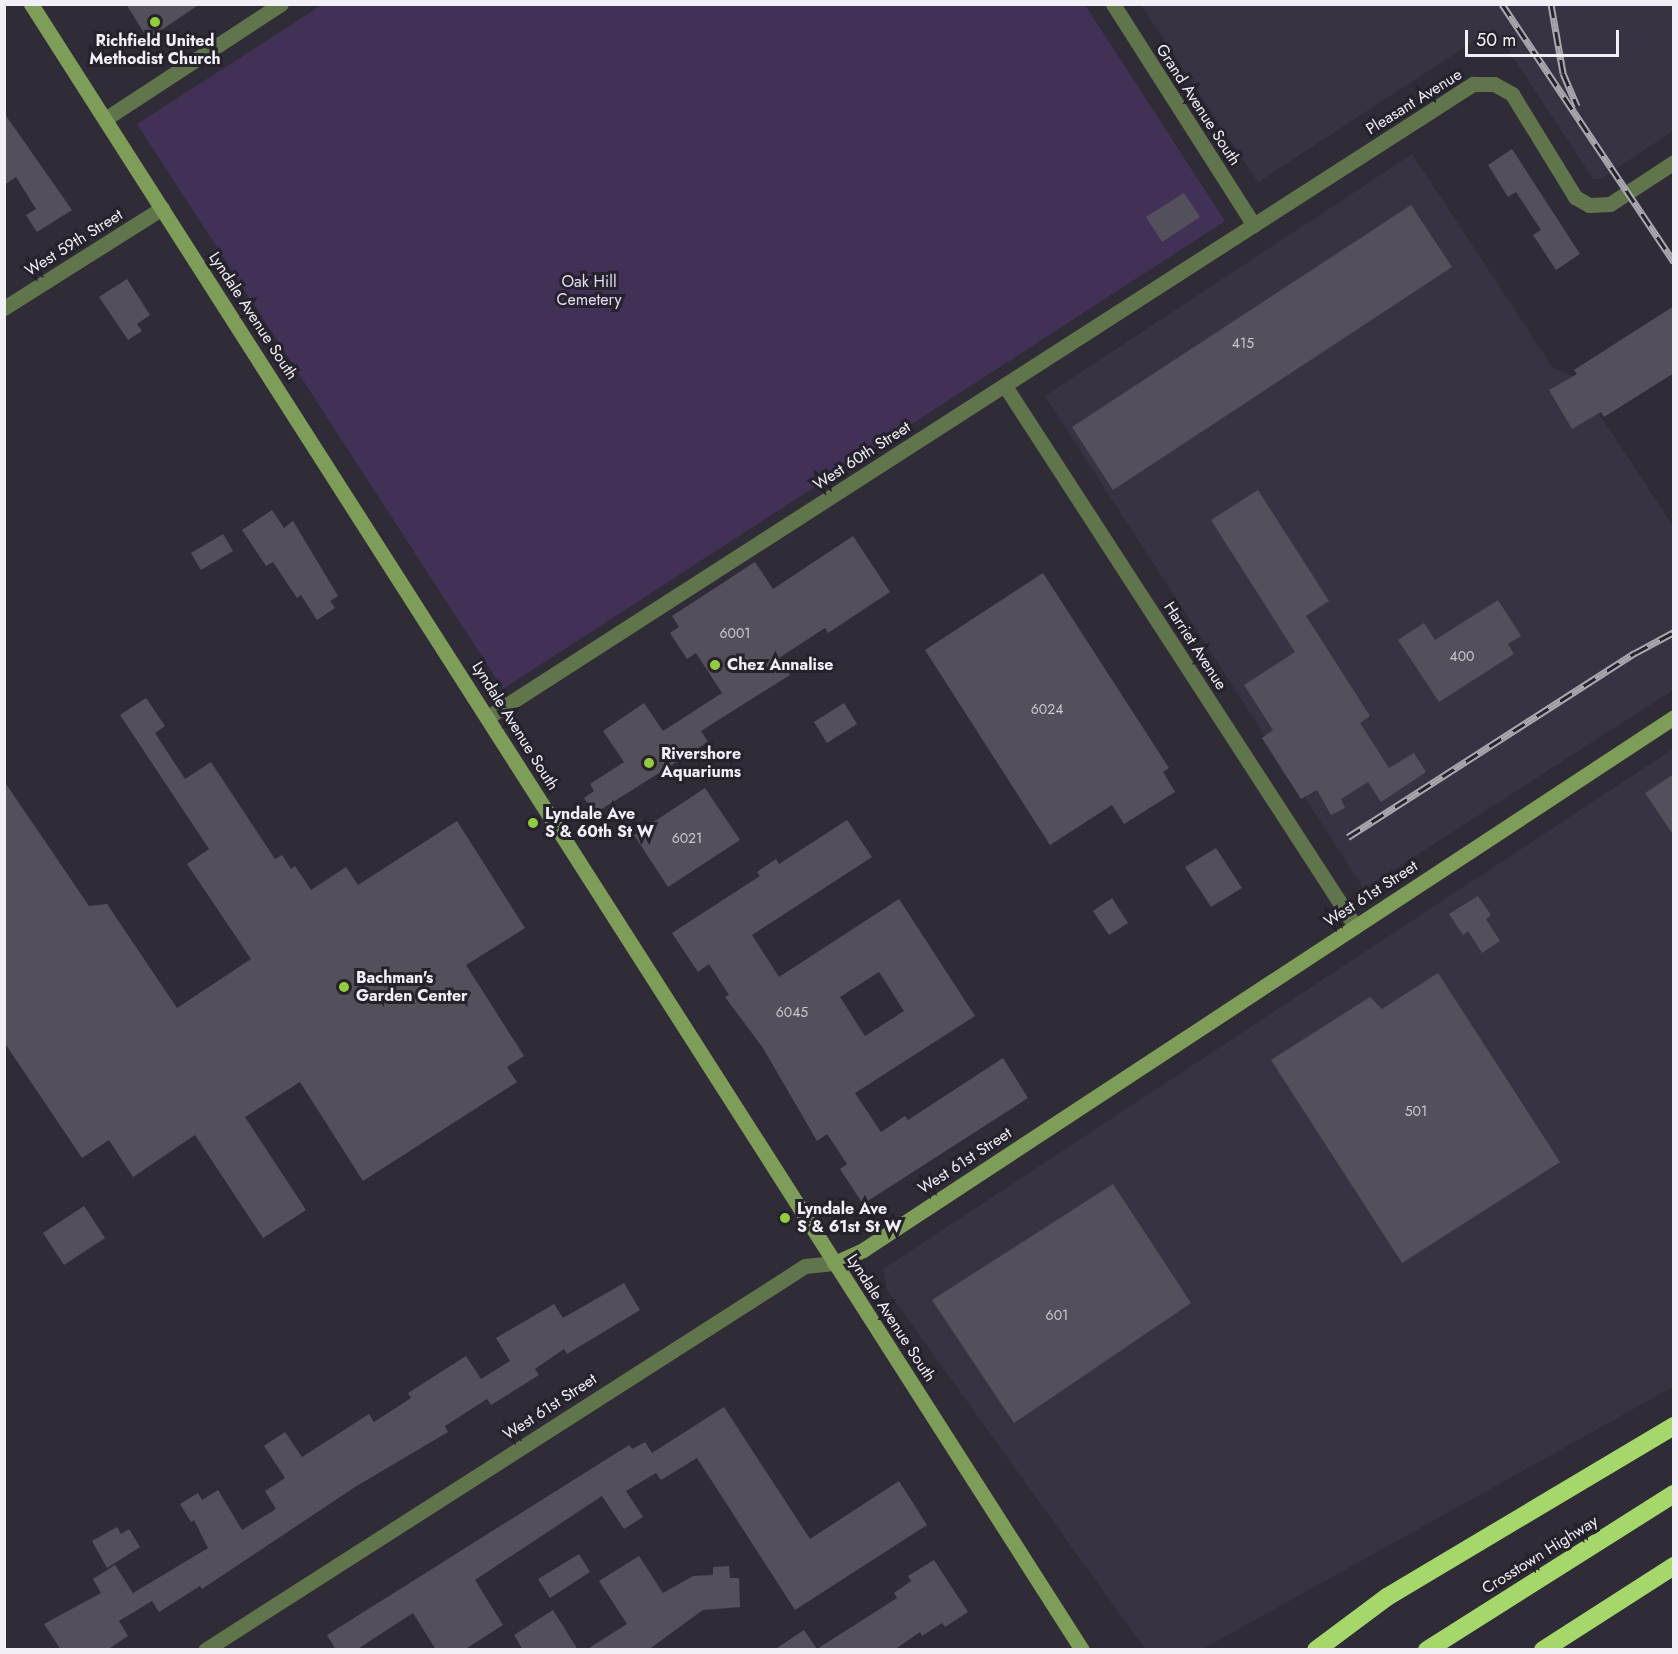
<!DOCTYPE html>
<html>
<head>
<meta charset="utf-8">
<style>
  body { margin:0 }
  #map { position:relative; width:1678px; height:1654px; overflow:hidden; background:#302c37; font-family:Jost,sans-serif }
  div>[style] { position:absolute }
  .built>* { inset:0; background:#393243 }
  .green>* { inset:0; background:#413156 }
  .building>* { inset:0; background:#54505b }
  .street>* { height:15px; margin:-7.5px; padding:0 7.5px; transform-origin:7.5px; border-radius:7.5px; background:#61754c }
  .secondary>* { height:15px; margin:-7.5px; padding:0 7.5px; transform-origin:7.5px; border-radius:7.5px; background:#7d9d59 }
  .highway>* { height:18px; margin:-9px; padding:0 9px; transform-origin:9px; border-radius:9px; background:#a6d76b }
  .rail>* { height:7px; margin-top:-3.5px; transform-origin:0; background:repeating-linear-gradient(90deg,#26222c 0 14px,#aaa7af 0 28px); box-sizing:border-box; border-block:2px solid #aaa7af }
  .dots>* { width:16px; height:16px; translate:-50% -50%; box-sizing:border-box; border:3px solid #26222c; border-radius:50% }
  span { translate:-50% -50%; white-space:nowrap; text-align:center; line-height:1.15; -webkit-text-stroke:6px #26222c; paint-order:stroke }
  .number-label { font-size:14px; color:#cac7cf }
  .number-label span { -webkit-text-stroke-width:0 }
  .poi-label { font-size:16px; color:#f2eff6; font-weight:700 }
  .left { translate:0 -50%; text-align:left }
  .street-label { font-size:16px; color:#f2eff6 }
  .park-label { font-size:16px; color:#e4d8f9 }
  .frame { position:absolute; inset:0; border:6px solid #f2eff6; pointer-events:none }
  .scale { position:absolute; left:1465px; top:30px; width:154px; height:27px; box-sizing:border-box; border:3px solid #f2eff6; border-top:0; padding-left:8px; font-size:18px; line-height:21px; white-space:nowrap; color:#f2eff6; -webkit-text-stroke:4px #26222c; paint-order:stroke }
</style>
</head>
<body>
<div id="map">
  <div class="built">
    <i style="clip-path:polygon(1141px 5px,1673px 5px,1673px 131px,1601px 179px,1593px 179px,1494px 28px,1258px 182px)"></i>
    <i style="clip-path:polygon(1412px 154px,1553px 368px,1575px 377px,1673px 526px,1673px 690px,1364px 889px,1045px 396px)"></i>
    <i style="clip-path:polygon(1673px 749px,1673px 1387px,1203px 1649px,1145px 1649px,887px 1290px,883px 1269px)"></i>
  </div>
  <div class="green">
    <i style="clip-path:polygon(322px 5px,1085px 5px,1225px 221px,503px 689px,137px 124px)"></i>
  </div>
  <div class="building">
    <i style="clip-path:polygon(126px 4px,200px 4px,148px 39px)"></i>
    <i style="clip-path:polygon(4px 113px,72px 210px,37px 232px,26px 215px,36px 209px,16px 177px,4px 185px)"></i>
    <i style="clip-path:polygon(1512px 149px,1580px 254px,1556px 270px,1533px 235px,1541px 230px,1516px 192px,1508px 197px,1488px 165px)"></i>
    <i style="clip-path:polygon(1184px 193px,1200px 217px,1162px 242px,1146px 217px)"></i>
    <i style="clip-path:polygon(1411px 205px,1452px 267px,1113px 490px,1072px 427px)"></i>
    <i style="clip-path:polygon(127px 279px,150px 315px,137px 324px,142px 331px,128px 340px,99px 297px)"></i>
    <i style="clip-path:polygon(1674px 306px,1674px 373px,1604px 417px,1601px 412px,1572px 429px,1549px 390px,1577px 374px,1574px 370px)"></i>
    <i style="clip-path:polygon(1258px 490px,1329px 601px,1306px 616px,1370px 716px,1360px 723px,1389px 768px,1414px 753px,1426px 772px,1381px 802px,1368px 782px,1341px 799px,1345px 808px,1331px 815px,1317px 790px,1301px 799px,1262px 738px,1273px 730px,1244px 685px,1295px 652px,1211px 520px)"></i>
    <i style="clip-path:polygon(272px 510px,284px 528px,293px 521px,338px 596px,330px 601px,335px 608px,317px 620px,301px 595px,297px 598px,273px 562px,266px 566px,242px 530px)"></i>
    <i style="clip-path:polygon(223px 534px,233px 551px,201px 570px,191px 553px)"></i>
    <i style="clip-path:polygon(853px 536px,890px 592px,828px 633px,825px 628px,779px 658px,790px 675px,701px 731px,708px 742px,594px 814px,584px 798px,594px 791px,590px 784px,624px 762px,603px 731px,644px 703px,663px 731px,722px 693px,696px 653px,687px 659px,670px 633px,679px 627px,672px 616px,755px 562px,773px 589px)"></i>
    <i style="clip-path:polygon(1043px 573px,1169px 768px,1163px 772px,1175px 792px,1124px 824px,1112px 805px,1050px 845px,925px 650px)"></i>
    <i style="clip-path:polygon(1498px 600px,1521px 636px,1508px 644px,1514px 654px,1439px 702px,1398px 640px,1424px 623px,1435px 640px)"></i>
    <i style="clip-path:polygon(146px 698px,165px 726px,155px 733px,185px 779px,211px 762px,275px 859px,282px 855px,291px 869px,295px 866px,311px 890px,346px 867px,358px 885px,457px 821px,525px 928px,466px 965px,524px 1056px,507px 1067px,517px 1082px,363px 1181px,300px 1082px,245px 1117px,306px 1210px,263px 1238px,195px 1135px,133px 1177px,109px 1140px,82px 1158px,4px 1042px,4px 781px,89px 906px,107px 904px,177px 1008px,251px 959px,187px 864px,209px 849px,120px 715px)"></i>
    <i style="clip-path:polygon(844px 703px,857px 724px,827px 743px,814px 722px)"></i>
    <i style="clip-path:polygon(1674px 774px,1674px 836px,1645px 793px)"></i>
    <i style="clip-path:polygon(705px 788px,740px 840px,668px 887px,634px 835px)"></i>
    <i style="clip-path:polygon(evenodd,847px 820px,872px 857px,752px 935px,779px 977px,899px 899px,975px 1016px,855px 1093px,881px 1132px,905px 1116px,908px 1120px,1003px 1058px,1028px 1098px,863px 1204px,840px 1169px,847px 1164px,827px 1134px,817px 1141px,763px 1048px,725px 997px,729px 995px,709px 964px,698px 972px,672px 933px,760px 876px,757px 872px,776px 859px,779px 864px,847px 820px,879px 972px,904px 1011px,865px 1036px,840px 997px,879px 972px)"></i>
    <i style="clip-path:polygon(1216px 848px,1242px 888px,1211px 907px,1185px 867px)"></i>
    <i style="clip-path:polygon(1478px 896px,1491px 915px,1486px 919px,1500px 941px,1482px 953px,1468px 931px,1463px 935px,1449px 914px)"></i>
    <i style="clip-path:polygon(1112px 898px,1128px 923px,1109px 935px,1093px 911px)"></i>
    <i style="clip-path:polygon(1438px 973px,1560px 1162px,1402px 1263px,1271px 1060px,1370px 997px,1382px 1009px)"></i>
    <i style="clip-path:polygon(1113px 1184px,1191px 1303px,1014px 1423px,932px 1300px)"></i>
    <i style="clip-path:polygon(84px 1206px,105px 1238px,64px 1265px,43px 1233px)"></i>
    <i style="clip-path:polygon(624px 1283px,640px 1310px,567px 1354px,564px 1349px,535px 1369px,539px 1375px,491px 1405px,487px 1399px,445px 1426px,448px 1432px,355px 1487px,202px 1589px,200px 1586px,159px 1612px,152px 1601px,119px 1621px,128px 1636px,107px 1650px,61px 1650px,44px 1624px,101px 1593px,93px 1579px,115px 1565px,133px 1593px,208px 1548px,194px 1520px,191px 1522px,180px 1504px,198px 1493px,202px 1500px,218px 1490px,242px 1530px,276px 1509px,265px 1491px,285px 1478px,264px 1446px,285px 1432px,302px 1457px,369px 1414px,374px 1422px,411px 1398px,408px 1393px,466px 1356px,481px 1379px,510px 1361px,496px 1338px,554px 1304px,563px 1318px)"></i>
    <i style="clip-path:polygon(724px 1407px,810px 1539px,899px 1481px,927px 1525px,795px 1610px,697px 1458px,661px 1480px,656px 1473px,626px 1491px,643px 1517px,624px 1529px,602px 1496px,475px 1580px,503px 1625px,464px 1650px,436px 1650px,413px 1613px,356px 1650px,336px 1650px,327px 1635px,629px 1445px,632px 1449px,645px 1442px,652px 1453px)"></i>
    <i style="clip-path:polygon(117px 1527px,121px 1534px,129px 1529px,140px 1547px,107px 1568px,92px 1541px)"></i>
    <i style="clip-path:polygon(579px 1554px,590px 1572px,550px 1598px,538px 1579px)"></i>
    <i style="clip-path:polygon(639px 1556px,663px 1593px,693px 1576px,713px 1575px,713px 1567px,729px 1566px,730px 1578px,739px 1578px,740px 1607px,703px 1610px,648px 1650px,586px 1650px,627px 1624px,599px 1581px)"></i>
    <i style="clip-path:polygon(934px 1560px,968px 1612px,945px 1627px,942px 1623px,922px 1636px,920px 1632px,894px 1650px,774px 1650px,804px 1630px,817px 1649px,897px 1598px,894px 1593px,911px 1581px,908px 1576px)"></i>
    <i style="clip-path:polygon(553px 1610px,578px 1650px,523px 1650px,514px 1635px)"></i>
  </div>
  <div class="street">
    <i style="left:1113px;top:4px;width:262px;rotate:57.5deg"></i>
    <i style="left:105px;top:119px;width:210px;rotate:-33.2deg"></i>
    <i style="left:4px;top:308px;width:187px;rotate:-32.3deg"></i>
    <i style="left:1005px;top:386px;width:644px;rotate:57.05deg"></i>
    <i style="left:488px;top:717px;width:1171px;rotate:-32.73deg"></i>
    <i style="left:1473px;top:84px;width:21px"></i>
    <i style="left:1494px;top:84px;width:21px;rotate:29deg"></i>
    <i style="left:1512px;top:94px;width:121px;rotate:58.5deg"></i>
    <i style="left:1575px;top:197px;width:16px;rotate:30deg"></i>
    <i style="left:1589px;top:205px;width:21px;rotate:-3deg"></i>
    <i style="left:1610px;top:204px;width:77px;rotate:-33.3deg"></i>
    <i style="left:205px;top:1650px;width:712px;rotate:-32.62deg"></i>
    <i style="left:805px;top:1266px;width:29px;rotate:-6deg"></i>
  </div>
  <div class="secondary">
    <i style="left:31px;top:4px;width:1953px;rotate:57.44deg"></i>
    <i style="left:834px;top:1263px;width:32px;rotate:-24deg"></i>
    <i style="left:863px;top:1250px;width:970px;rotate:-33.31deg"></i>
  </div>
  <div class="highway">
    <i style="left:1316px;top:1650px;width:89px;rotate:-36.7deg"></i>
    <i style="left:1387px;top:1597px;width:334px;rotate:-30.8deg"></i>
    <i style="left:1427px;top:1650px;width:292px;rotate:-32.3deg"></i>
    <i style="left:1543px;top:1650px;width:156px;rotate:-32.7deg"></i>
  </div>
  <div class="rail">
    <i style="left:1502px;top:4px;width:310px;rotate:56.3deg"></i>
    <i style="left:1551px;top:4px;width:70px;rotate:80.1deg"></i>
    <i style="left:1563px;top:73px;width:36px;rotate:67deg"></i>
    <i style="left:1348px;top:837px;width:341px;rotate:-32.7deg"></i>
    <i style="left:1635px;top:653px;width:44px;rotate:-28.3deg"></i>
  </div>
  <div class="dots">
    <i style="left:155px;top:22px;background:#92cd3e"></i>
    <i style="left:715px;top:665px;background:#92cd3e"></i>
    <i style="left:649px;top:763px;background:#92cd3e"></i>
    <i style="left:533px;top:823px;background:#92cd3e"></i>
    <i style="left:344px;top:987px;background:#92cd3e"></i>
    <i style="left:785px;top:1218px;background:#92cd3e"></i>
  </div>
  <div class="number-label">
    <span style="left:1243px;top:343px">415</span>
    <span style="left:735px;top:633px">6001</span>
    <span style="left:1462px;top:656px">400</span>
    <span style="left:1047px;top:709px">6024</span>
    <span style="left:687px;top:838px">6021</span>
    <span style="left:792px;top:1012px">6045</span>
    <span style="left:1416px;top:1111px">501</span>
    <span style="left:1057px;top:1315px">601</span>
  </div>
  <div class="poi-label">
    <span style="left:155px;top:50px">Richfield United<br>Methodist Church</span>
    <span class="left" style="left:727px;top:665px">Chez Annalise</span>
    <span class="left" style="left:661px;top:763px">Rivershore<br>Aquariums</span>
    <span class="left" style="left:545px;top:823px">Lyndale Ave<br>S &amp; 60th St W</span>
    <span class="left" style="left:356px;top:987px">Bachman's<br>Garden Center</span>
    <span class="left" style="left:797px;top:1218px">Lyndale Ave<br>S &amp; 61st St W</span>
  </div>
  <div class="street-label">
    <span style="left:1414px;top:102px;rotate:-32deg">Pleasant Avenue</span>
    <span style="left:1198px;top:105px;rotate:57deg">Grand Avenue South</span>
    <span style="left:74px;top:243px;rotate:-32deg">West 59th Street</span>
    <span style="left:253px;top:316px;rotate:57deg">Lyndale Avenue South</span>
    <span style="left:862px;top:456px;rotate:-33deg">West 60th Street</span>
    <span style="left:1195px;top:646px;rotate:57deg">Harriet Avenue</span>
    <span style="left:515px;top:726px;rotate:58deg">Lyndale Avenue South</span>
    <span style="left:1371px;top:894px;rotate:-33deg">West 61st Street</span>
    <span style="left:965px;top:1161px;rotate:-33deg">West 61st Street</span>
    <span style="left:891px;top:1318px;rotate:57deg">Lyndale Avenue South</span>
    <span style="left:550px;top:1407px;rotate:-33deg">West 61st Street</span>
    <span style="left:1540px;top:1555px;rotate:-32deg">Crosstown Highway</span>
  </div>
  <div class="park-label">
    <span style="left:589px;top:291px">Oak Hill<br>Cemetery</span>
  </div>
  <div class="frame"></div>
  <div class="scale">50 m</div>
</div>
</body>
</html>
